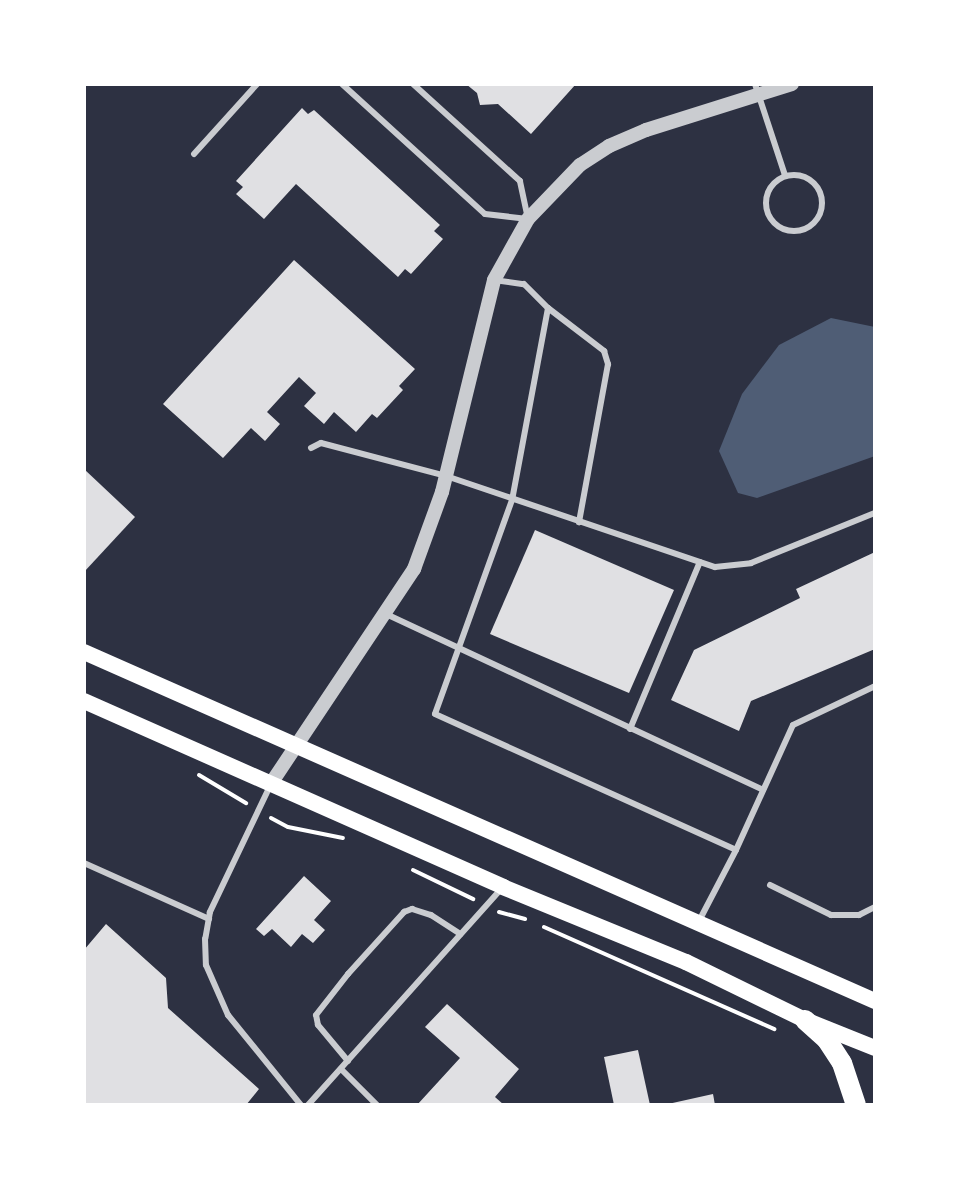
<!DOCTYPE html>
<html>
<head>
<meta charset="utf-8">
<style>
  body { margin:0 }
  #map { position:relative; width:959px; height:1189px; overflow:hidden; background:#2d3142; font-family:Overpass,sans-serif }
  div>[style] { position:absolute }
  .water>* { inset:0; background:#4f5d75 }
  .building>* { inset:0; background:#e0e0e3 }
  .path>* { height:4px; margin:-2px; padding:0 2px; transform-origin:2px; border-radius:2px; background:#fff }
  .service>* { height:6px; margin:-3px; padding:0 3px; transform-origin:3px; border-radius:3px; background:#caccd0 }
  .service>.ring { margin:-3px; padding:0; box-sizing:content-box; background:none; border:6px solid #caccd0; border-radius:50% }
  .tertiary>* { height:14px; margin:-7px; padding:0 7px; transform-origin:7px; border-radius:7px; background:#caccd0 }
  .secondary>* { height:16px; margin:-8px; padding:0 8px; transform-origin:8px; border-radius:8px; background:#fff }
  .primary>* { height:20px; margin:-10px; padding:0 10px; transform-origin:10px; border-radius:10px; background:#fff }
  span { translate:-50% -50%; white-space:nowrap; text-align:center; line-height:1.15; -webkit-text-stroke:6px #fff; paint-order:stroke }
  .frame { position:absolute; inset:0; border:86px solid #fff; pointer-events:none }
</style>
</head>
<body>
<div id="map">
  <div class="water">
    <i style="clip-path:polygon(831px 318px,875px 327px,875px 456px,757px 498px,738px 493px,719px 451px,742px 394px,779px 345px)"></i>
  </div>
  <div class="building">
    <i style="clip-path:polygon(466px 84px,576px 84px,531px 134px,498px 104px,480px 105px,477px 93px)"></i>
    <i style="clip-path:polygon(302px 108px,308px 114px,314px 110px,440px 225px,434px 231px,443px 239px,411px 274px,405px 269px,398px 277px,296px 184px,264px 219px,236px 194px,243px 187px,236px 181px)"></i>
    <i style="clip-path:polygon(294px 260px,415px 369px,399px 386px,403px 390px,377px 418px,372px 414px,356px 432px,334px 412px,324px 424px,304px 406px,316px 393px,299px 377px,267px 412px,280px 424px,265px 441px,251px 428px,223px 458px,163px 404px)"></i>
    <i style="clip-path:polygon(84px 469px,135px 517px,84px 572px)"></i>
    <i style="clip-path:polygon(535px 530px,674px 590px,629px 693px,490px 634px)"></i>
    <i style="clip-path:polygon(875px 552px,875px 649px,751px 701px,739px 731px,671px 700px,694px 650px,800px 598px,796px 589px)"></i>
    <i style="clip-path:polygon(304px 876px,331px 901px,314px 920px,325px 930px,313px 943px,302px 934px,291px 947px,272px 929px,264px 936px,256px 929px)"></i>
    <i style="clip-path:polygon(106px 924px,166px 978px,168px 1008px,259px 1089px,246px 1105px,84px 1105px,84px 950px)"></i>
    <i style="clip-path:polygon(447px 1004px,519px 1069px,495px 1097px,504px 1105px,417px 1105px,460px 1058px,425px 1027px)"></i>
    <i style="clip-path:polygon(638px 1050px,650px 1105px,614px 1105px,604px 1057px)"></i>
    <i style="clip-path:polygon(713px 1094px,715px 1105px,669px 1105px,668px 1104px)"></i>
  </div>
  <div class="path">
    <i style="left:199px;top:775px;width:55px;rotate:30.8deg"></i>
    <i style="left:271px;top:818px;width:19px;rotate:28deg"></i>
    <i style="left:288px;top:827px;width:56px;rotate:11.3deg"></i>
    <i style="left:413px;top:870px;width:67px;rotate:25.8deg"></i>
    <i style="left:499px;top:912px;width:27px;rotate:15deg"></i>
    <i style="left:544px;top:927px;width:252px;rotate:23.9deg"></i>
  </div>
  <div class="service">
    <i style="left:342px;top:84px;width:193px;rotate:42.3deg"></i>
    <i style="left:485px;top:214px;width:43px;rotate:6.6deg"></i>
    <i style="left:528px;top:219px;width:39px;rotate:-102deg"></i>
    <i style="left:520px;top:181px;width:144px;rotate:-137.8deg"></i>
    <i style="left:755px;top:84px;width:96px;rotate:71.8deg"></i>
    <i style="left:194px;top:154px;width:94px;rotate:-48deg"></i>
    <i class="ring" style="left:766px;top:175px;width:50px;height:50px"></i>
    <i style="left:494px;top:280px;width:30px;rotate:8deg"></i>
    <i style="left:524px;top:284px;width:34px;rotate:45deg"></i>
    <i style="left:548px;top:308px;width:195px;rotate:100.6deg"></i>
    <i style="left:512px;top:500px;width:227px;rotate:109.8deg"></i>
    <i style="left:435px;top:714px;width:330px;rotate:24.3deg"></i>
    <i style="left:548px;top:308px;width:71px;rotate:37.5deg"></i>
    <i style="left:604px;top:351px;width:14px;rotate:73deg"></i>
    <i style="left:608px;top:364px;width:161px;rotate:100.4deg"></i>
    <i style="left:311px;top:448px;width:11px;rotate:-27deg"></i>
    <i style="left:321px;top:443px;width:129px;rotate:14.8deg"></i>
    <i style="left:446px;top:476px;width:284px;rotate:18.7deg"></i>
    <i style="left:715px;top:567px;width:36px;rotate:-6deg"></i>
    <i style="left:751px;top:563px;width:134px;rotate:-22deg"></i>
    <i style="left:386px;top:614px;width:416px;rotate:25deg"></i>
    <i style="left:630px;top:729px;width:181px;rotate:-67.3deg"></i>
    <i style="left:270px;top:786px;width:140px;rotate:115.5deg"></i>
    <i style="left:210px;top:912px;width:27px;rotate:100deg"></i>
    <i style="left:205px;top:939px;width:26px;rotate:88deg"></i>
    <i style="left:206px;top:965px;width:55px;rotate:66.3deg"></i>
    <i style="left:228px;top:1015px;width:116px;rotate:51deg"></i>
    <i style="left:84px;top:863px;width:137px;rotate:24.1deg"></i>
    <i style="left:770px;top:885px;width:68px;rotate:26.2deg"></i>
    <i style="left:831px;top:915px;width:28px"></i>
    <i style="left:859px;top:915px;width:18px;rotate:-27deg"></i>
    <i style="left:698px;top:923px;width:82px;rotate:-62.5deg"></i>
    <i style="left:736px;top:850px;width:137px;rotate:-65.5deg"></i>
    <i style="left:793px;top:725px;width:91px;rotate:-25.4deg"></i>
    <i style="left:348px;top:1061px;width:47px;rotate:-129.8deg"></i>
    <i style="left:318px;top:1025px;width:10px;rotate:-101deg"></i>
    <i style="left:316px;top:1015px;width:52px;rotate:-52deg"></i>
    <i style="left:348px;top:974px;width:84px;rotate:-47.9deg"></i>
    <i style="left:404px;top:912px;width:9px;rotate:-21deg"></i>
    <i style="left:412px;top:909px;width:20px;rotate:18deg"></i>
    <i style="left:431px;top:915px;width:35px;rotate:33deg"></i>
    <i style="left:341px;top:1069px;width:51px;rotate:45deg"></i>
    <i style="left:308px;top:1105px;width:288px;rotate:-48.2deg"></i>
  </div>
  <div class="tertiary">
    <i style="left:270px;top:785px;width:260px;rotate:-56.3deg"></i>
    <i style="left:414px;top:569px;width:82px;rotate:-70deg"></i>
    <i style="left:442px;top:492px;width:218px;rotate:-76.2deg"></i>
    <i style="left:494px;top:280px;width:70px;rotate:-60.9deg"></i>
    <i style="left:528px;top:219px;width:75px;rotate:-46.1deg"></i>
    <i style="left:580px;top:165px;width:35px;rotate:-33deg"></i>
    <i style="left:609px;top:146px;width:40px;rotate:-23.4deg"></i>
    <i style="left:646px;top:130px;width:153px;rotate:-17.5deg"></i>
  </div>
  <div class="secondary">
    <i style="left:84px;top:652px;width:865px;rotate:23.81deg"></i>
    <i style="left:84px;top:701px;width:458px;rotate:23.9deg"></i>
    <i style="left:503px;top:887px;width:198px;rotate:22.3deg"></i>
    <i style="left:686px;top:962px;width:132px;rotate:26deg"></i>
    <i style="left:805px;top:1020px;width:75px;rotate:21.8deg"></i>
  </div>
  <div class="primary">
    <i style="left:805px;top:1020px;width:30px;rotate:42deg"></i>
    <i style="left:827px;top:1040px;width:27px;rotate:57deg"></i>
    <i style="left:842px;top:1063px;width:44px;rotate:71.6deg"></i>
  </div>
  <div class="frame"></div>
</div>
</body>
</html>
